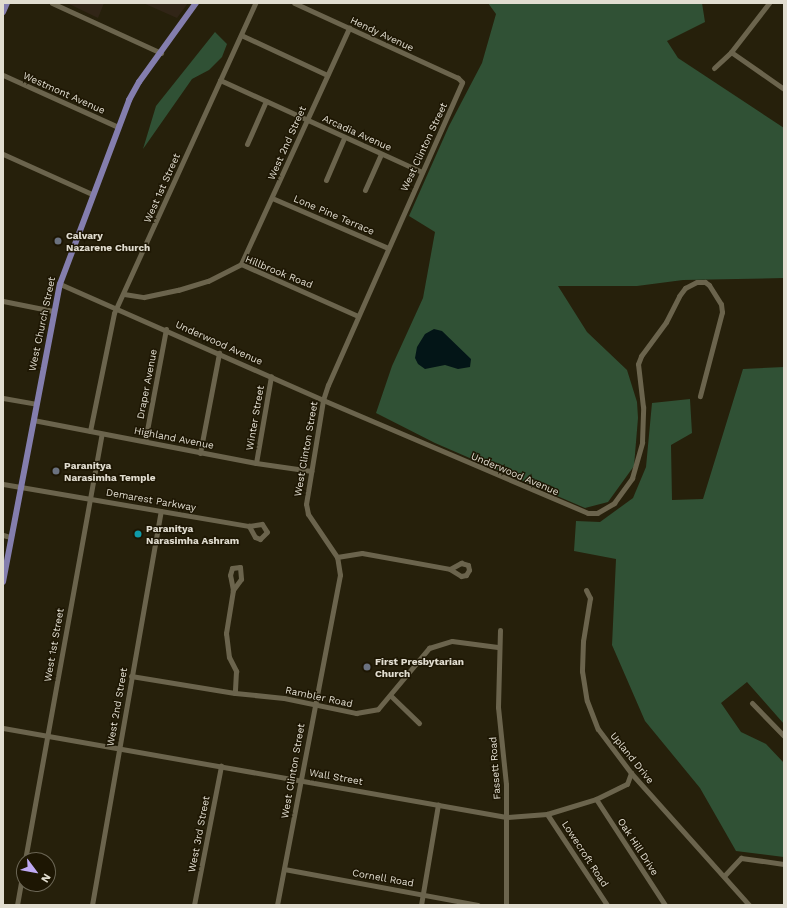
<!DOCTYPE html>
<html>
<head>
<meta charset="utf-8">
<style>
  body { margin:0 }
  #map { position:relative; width:787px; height:908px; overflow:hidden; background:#26200b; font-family:"Work Sans",sans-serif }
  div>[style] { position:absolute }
  .commercial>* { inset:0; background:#312517 }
  .green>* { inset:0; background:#305135 }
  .water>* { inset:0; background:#031517 }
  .minor>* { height:5px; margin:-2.5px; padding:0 2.5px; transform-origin:2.5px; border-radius:2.5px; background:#6b644d }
  .major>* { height:6px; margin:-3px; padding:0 3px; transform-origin:3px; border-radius:3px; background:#847eae }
  .dots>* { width:11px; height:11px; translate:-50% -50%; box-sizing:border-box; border:2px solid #1d1603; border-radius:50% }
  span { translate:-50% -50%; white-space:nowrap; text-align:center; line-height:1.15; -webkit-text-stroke:3px #1d1603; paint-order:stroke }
  .street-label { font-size:10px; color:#e1ddd0 }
  .poi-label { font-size:10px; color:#e1ddd0; font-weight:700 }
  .left { translate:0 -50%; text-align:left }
  .frame { position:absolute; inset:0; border:4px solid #e1ddd0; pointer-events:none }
  .north { position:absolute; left:16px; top:852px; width:40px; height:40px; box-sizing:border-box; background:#1d1603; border:1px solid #6b6655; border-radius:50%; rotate:122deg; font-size:11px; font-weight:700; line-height:16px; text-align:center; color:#e1ddd0 }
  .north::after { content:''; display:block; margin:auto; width:14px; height:18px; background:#bfa9f4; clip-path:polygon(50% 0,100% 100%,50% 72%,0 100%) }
</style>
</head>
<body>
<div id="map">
  <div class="commercial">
    <i style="clip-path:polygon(67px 3px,104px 3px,98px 18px)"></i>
    <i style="clip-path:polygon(143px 3px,188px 3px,177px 18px)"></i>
  </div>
  <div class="green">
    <i style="clip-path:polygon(488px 3px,702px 3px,705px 22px,667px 41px,678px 58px,784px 128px,784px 278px,683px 280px,637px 286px,558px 286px,587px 332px,627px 370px,637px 402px,638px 418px,634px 466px,608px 502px,585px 508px,435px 443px,376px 413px,392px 366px,423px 298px,435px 232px,409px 216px,449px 126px,482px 63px,496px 14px)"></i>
    <i style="clip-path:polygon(215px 32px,227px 44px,222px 57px,209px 70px,192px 79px,143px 149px,156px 106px)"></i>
    <i style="clip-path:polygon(784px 367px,784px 724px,747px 682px,721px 703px,741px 732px,766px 744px,784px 763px,784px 857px,736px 851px,700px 788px,645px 721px,612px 645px,616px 559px,574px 551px,576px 521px,600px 522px,633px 498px,646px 467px,652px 403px,690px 399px,692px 433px,671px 445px,672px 500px,703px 499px,743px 369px)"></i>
  </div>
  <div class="water">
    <i style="clip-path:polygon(434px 329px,442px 331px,471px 359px,470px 367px,458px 369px,445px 365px,425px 369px,418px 364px,415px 358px,417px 347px,425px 334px)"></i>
  </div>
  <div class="minor">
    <i style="left:52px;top:3px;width:120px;rotate:24.6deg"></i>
    <i style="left:241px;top:35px;width:95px;rotate:24.9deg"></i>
    <i style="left:731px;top:52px;width:65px;rotate:34.9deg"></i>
    <i style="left:714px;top:68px;width:23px;rotate:-43deg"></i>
    <i style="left:731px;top:52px;width:62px;rotate:-52.2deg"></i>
    <i style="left:3px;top:75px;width:126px;rotate:24.3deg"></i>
    <i style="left:220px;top:80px;width:222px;rotate:24.5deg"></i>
    <i style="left:247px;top:144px;width:47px;rotate:-66.2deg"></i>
    <i style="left:3px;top:154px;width:98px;rotate:24.2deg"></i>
    <i style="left:326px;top:180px;width:46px;rotate:-66.8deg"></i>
    <i style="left:365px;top:190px;width:39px;rotate:-66deg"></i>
    <i style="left:272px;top:198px;width:126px;rotate:23.3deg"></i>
    <i style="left:241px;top:264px;width:260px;rotate:-65.4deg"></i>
    <i style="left:60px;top:284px;width:287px;rotate:23.8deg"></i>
    <i style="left:323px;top:400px;width:288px;rotate:23.1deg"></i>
    <i style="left:588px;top:513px;width:9px"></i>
    <i style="left:597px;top:513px;width:20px;rotate:-30deg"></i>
    <i style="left:614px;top:503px;width:31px;rotate:-54deg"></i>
    <i style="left:632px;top:478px;width:37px;rotate:-74deg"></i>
    <i style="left:642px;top:442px;width:35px;rotate:-88deg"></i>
    <i style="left:643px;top:407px;width:43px;rotate:-96.6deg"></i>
    <i style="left:638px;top:364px;width:9px;rotate:-69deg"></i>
    <i style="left:641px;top:356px;width:42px;rotate:-53.7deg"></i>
    <i style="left:666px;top:322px;width:29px;rotate:-63deg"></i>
    <i style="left:679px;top:296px;width:10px;rotate:-53deg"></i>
    <i style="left:685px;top:288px;width:13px;rotate:-27deg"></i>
    <i style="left:697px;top:282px;width:8px"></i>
    <i style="left:705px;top:282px;width:5px;rotate:37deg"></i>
    <i style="left:709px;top:285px;width:22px;rotate:58deg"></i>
    <i style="left:721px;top:304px;width:8px;rotate:83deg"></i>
    <i style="left:722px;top:312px;width:87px;rotate:104.7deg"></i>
    <i style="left:124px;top:294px;width:20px;rotate:9deg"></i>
    <i style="left:144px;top:297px;width:35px;rotate:-12deg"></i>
    <i style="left:178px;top:290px;width:31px;rotate:-17deg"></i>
    <i style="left:208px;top:281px;width:37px;rotate:-27deg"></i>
    <i style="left:241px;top:264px;width:128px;rotate:24deg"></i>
    <i style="left:3px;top:301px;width:51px;rotate:11.3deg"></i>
    <i style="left:3px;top:398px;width:34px;rotate:10deg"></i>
    <i style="left:33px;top:420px;width:227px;rotate:10.9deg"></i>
    <i style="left:256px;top:463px;width:56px;rotate:8.3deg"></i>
    <i style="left:90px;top:431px;width:120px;rotate:-78.5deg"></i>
    <i style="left:114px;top:313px;width:341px;rotate:-65.5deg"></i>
    <i style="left:145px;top:441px;width:114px;rotate:-79.4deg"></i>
    <i style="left:200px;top:453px;width:102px;rotate:-79.2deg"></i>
    <i style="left:256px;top:463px;width:88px;rotate:-80.2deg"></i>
    <i style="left:3px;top:484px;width:250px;rotate:9.7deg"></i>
    <i style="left:262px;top:524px;width:9px;rotate:58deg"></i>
    <i style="left:267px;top:532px;width:10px;rotate:135deg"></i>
    <i style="left:260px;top:539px;width:5px;rotate:-158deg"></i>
    <i style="left:255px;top:537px;width:13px;rotate:-119deg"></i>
    <i style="left:249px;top:526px;width:13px;rotate:-9deg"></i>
    <i style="left:3px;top:535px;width:7px;rotate:16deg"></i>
    <i style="left:337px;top:557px;width:25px;rotate:-9deg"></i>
    <i style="left:362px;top:553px;width:89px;rotate:10.3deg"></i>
    <i style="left:461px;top:563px;width:7px;rotate:16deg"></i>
    <i style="left:468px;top:565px;width:5px;rotate:79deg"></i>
    <i style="left:469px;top:570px;width:6px;rotate:121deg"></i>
    <i style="left:466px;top:575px;width:5px;rotate:169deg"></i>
    <i style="left:461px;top:576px;width:13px;rotate:-148deg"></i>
    <i style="left:450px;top:569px;width:13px;rotate:-29deg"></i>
    <i style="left:240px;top:567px;width:12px;rotate:85deg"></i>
    <i style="left:241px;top:579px;width:14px;rotate:126deg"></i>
    <i style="left:233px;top:590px;width:15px;rotate:-101deg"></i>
    <i style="left:230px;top:575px;width:7px;rotate:-74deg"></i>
    <i style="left:232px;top:568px;width:8px;rotate:-7deg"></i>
    <i style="left:233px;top:590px;width:44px;rotate:99.2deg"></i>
    <i style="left:226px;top:633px;width:24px;rotate:83deg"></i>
    <i style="left:229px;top:657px;width:16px;rotate:63deg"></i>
    <i style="left:236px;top:671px;width:22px;rotate:93deg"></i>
    <i style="left:586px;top:590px;width:9px;rotate:63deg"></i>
    <i style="left:590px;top:598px;width:44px;rotate:99.2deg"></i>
    <i style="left:583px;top:641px;width:30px;rotate:92deg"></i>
    <i style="left:582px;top:671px;width:30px;rotate:81deg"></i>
    <i style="left:587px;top:701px;width:30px;rotate:69deg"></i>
    <i style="left:598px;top:729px;width:55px;rotate:53.1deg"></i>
    <i style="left:631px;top:773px;width:177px;rotate:48.2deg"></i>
    <i style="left:500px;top:630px;width:77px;rotate:91.5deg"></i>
    <i style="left:498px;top:707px;width:77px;rotate:84.1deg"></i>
    <i style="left:506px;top:784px;width:121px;rotate:90deg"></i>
    <i style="left:131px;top:676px;width:105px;rotate:9.3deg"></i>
    <i style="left:235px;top:693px;width:49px;rotate:5.8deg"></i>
    <i style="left:284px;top:698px;width:74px;rotate:11.8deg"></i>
    <i style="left:356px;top:713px;width:22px;rotate:-10deg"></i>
    <i style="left:378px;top:709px;width:80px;rotate:-50.1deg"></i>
    <i style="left:429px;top:648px;width:24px;rotate:-17deg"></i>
    <i style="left:452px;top:641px;width:46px;rotate:7.4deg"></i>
    <i style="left:391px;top:696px;width:39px;rotate:44deg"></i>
    <i style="left:752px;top:703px;width:46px;rotate:45.9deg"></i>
    <i style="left:3px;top:728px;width:511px;rotate:10.03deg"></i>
    <i style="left:506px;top:817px;width:41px;rotate:-4.2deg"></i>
    <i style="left:547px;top:814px;width:51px;rotate:-17deg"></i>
    <i style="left:596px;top:799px;width:34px;rotate:-26deg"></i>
    <i style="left:627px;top:784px;width:12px;rotate:-70deg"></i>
    <i style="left:596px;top:799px;width:126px;rotate:56.9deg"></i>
    <i style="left:547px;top:814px;width:109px;rotate:56.6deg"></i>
    <i style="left:25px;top:860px;width:433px;rotate:-79.8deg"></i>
    <i style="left:284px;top:869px;width:197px;rotate:10.5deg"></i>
    <i style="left:724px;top:876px;width:25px;rotate:-47deg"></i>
    <i style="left:741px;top:858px;width:43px;rotate:7.9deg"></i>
    <i style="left:17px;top:905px;width:40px;rotate:-80deg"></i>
    <i style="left:92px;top:905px;width:400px;rotate:-80.1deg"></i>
    <i style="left:194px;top:905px;width:142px;rotate:-79deg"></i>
    <i style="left:277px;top:905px;width:336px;rotate:-79.2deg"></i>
    <i style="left:340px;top:575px;width:18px;rotate:-99deg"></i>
    <i style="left:337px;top:557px;width:52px;rotate:-124deg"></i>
    <i style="left:308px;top:514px;width:10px;rotate:-101deg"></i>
    <i style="left:306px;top:504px;width:105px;rotate:-80.7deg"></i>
    <i style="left:323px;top:400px;width:16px;rotate:-72deg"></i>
    <i style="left:328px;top:385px;width:331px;rotate:-66.1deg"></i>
    <i style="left:462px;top:82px;width:6px;rotate:-135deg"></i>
    <i style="left:458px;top:78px;width:180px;rotate:-155.4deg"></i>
    <i style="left:421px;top:905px;width:102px;rotate:-80.4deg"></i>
  </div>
  <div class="major">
    <i style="left:3px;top:12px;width:10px;rotate:-66deg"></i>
    <i style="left:3px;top:582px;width:303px;rotate:-79.2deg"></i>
    <i style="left:60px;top:284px;width:197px;rotate:-69.4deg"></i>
    <i style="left:129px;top:100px;width:21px;rotate:-61deg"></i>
    <i style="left:139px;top:82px;width:97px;rotate:-54.2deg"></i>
  </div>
  <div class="dots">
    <i style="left:58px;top:241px;background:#6b7280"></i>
    <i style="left:56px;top:471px;background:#6b7280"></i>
    <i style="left:138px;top:534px;background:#0f9aa8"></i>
    <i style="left:367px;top:667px;background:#6b7280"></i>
  </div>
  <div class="street-label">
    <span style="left:382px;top:34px;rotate:25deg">Hendy Avenue</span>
    <span style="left:64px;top:93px;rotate:24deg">Westmont Avenue</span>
    <span style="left:357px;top:133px;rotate:24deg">Arcadia Avenue</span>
    <span style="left:287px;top:143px;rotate:-66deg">West 2nd Street</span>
    <span style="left:424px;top:147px;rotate:-65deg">West Clinton Street</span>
    <span style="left:162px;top:188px;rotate:-66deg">West 1st Street</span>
    <span style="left:334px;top:215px;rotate:23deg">Lone Pine Terrace</span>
    <span style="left:279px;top:272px;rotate:22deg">Hillbrook Road</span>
    <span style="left:42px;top:324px;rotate:-78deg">West Church Street</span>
    <span style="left:219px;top:343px;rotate:24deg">Underwood Avenue</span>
    <span style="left:147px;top:384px;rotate:-79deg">Draper Avenue</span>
    <span style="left:255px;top:418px;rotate:-80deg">Winter Street</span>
    <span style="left:174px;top:438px;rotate:11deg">Highland Avenue</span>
    <span style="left:306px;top:449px;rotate:-80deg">West Clinton Street</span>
    <span style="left:515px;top:474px;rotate:23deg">Underwood Avenue</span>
    <span style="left:151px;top:500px;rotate:10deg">Demarest Parkway</span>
    <span style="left:54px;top:645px;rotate:-80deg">West 1st Street</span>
    <span style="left:319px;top:697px;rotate:12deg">Rambler Road</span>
    <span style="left:117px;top:707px;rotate:-80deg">West 2nd Street</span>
    <span style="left:632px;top:758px;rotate:51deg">Upland Drive</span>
    <span style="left:495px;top:768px;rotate:-94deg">Fassett Road</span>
    <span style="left:293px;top:771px;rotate:-80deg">West Clinton Street</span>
    <span style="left:336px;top:777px;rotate:10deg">Wall Street</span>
    <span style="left:199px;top:834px;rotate:-79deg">West 3rd Street</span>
    <span style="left:638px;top:847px;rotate:57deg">Oak Hill Drive</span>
    <span style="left:585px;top:854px;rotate:57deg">Lowecroft Road</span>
    <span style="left:383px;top:878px;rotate:10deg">Cornell Road</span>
  </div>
  <div class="poi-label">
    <span class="left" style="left:66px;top:241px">Calvary<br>Nazarene Church</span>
    <span class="left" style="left:64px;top:471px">Paranitya<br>Narasimha Temple</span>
    <span class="left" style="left:146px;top:534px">Paranitya<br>Narasimha Ashram</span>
    <span class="left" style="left:375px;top:667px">First Presbytarian<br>Church</span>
  </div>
  <div class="frame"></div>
  <div class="north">N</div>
</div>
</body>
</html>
